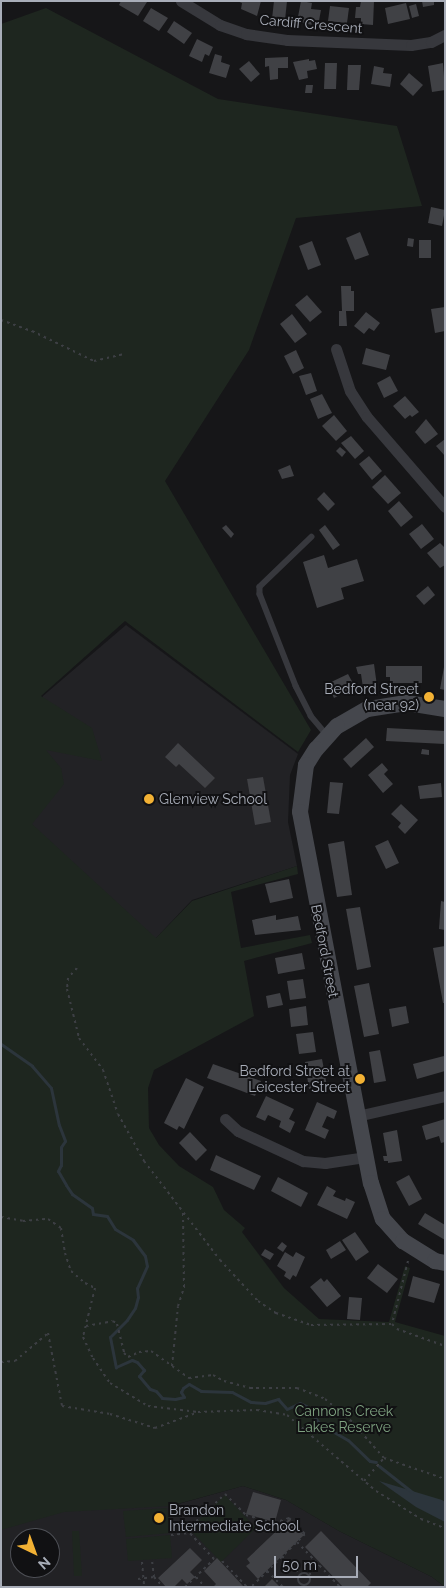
<!DOCTYPE html>
<html>
<head>
<meta charset="utf-8">
<style>
  body { margin:0 }
  #map { position:relative; width:446px; height:1588px; overflow:hidden; background:#161618; font-family:Raleway,sans-serif }
  div>[style] { position:absolute }
  .built>* { inset:0; background:#222225 }
  .green>* { inset:0; background:#1e261f }
  .water>* { inset:0; background:#2c353c }
  .stream>* { height:3px; margin:-1.5px; padding:0 1.5px; transform-origin:1.5px; border-radius:1.5px; background:#2c353c }
  .building>* { inset:0; background:#404145 }
  .path>* { height:2px; margin-top:-1px; transform-origin:0; background:repeating-linear-gradient(90deg,#3d3f44 0 2.5px,transparent 0 6.5px) }
  .path>.ring { margin:-1px; padding:0; box-sizing:content-box; background:none; border:2px solid #3d3f44; border-radius:50% }
  .lane>* { height:5.5px; margin:-2.75px; padding:0 2.75px; transform-origin:2.75px; border-radius:2.75px; background:#37383d }
  .street>* { height:11px; margin:-5.5px; padding:0 5.5px; transform-origin:5.5px; border-radius:5.5px; background:#37383d }
  .secondary>* { height:16px; margin:-8px; padding:0 8px; transform-origin:8px; border-radius:8px; background:#45474d }
  .dots>* { width:14px; height:14px; translate:-50% -50%; box-sizing:border-box; border:2px solid #111113; border-radius:50% }
  span { translate:-50% -50%; white-space:nowrap; text-align:center; line-height:1.15; -webkit-text-stroke:4px #111113; paint-order:stroke }
  .street-label { font-size:14px; color:#a8adb8 }
  .poi-label { font-size:14px; color:#a8adb8 }
  .right { translate:-100% -50%; text-align:right }
  .left { translate:0 -50%; text-align:left }
  .park-label { font-size:14px; color:#7fa381 }
  .frame { position:absolute; inset:0; border:2px solid #a8adb8; pointer-events:none }
  .north { position:absolute; left:10px; top:1528px; width:50px; height:50px; box-sizing:border-box; background:#111113; border:1px solid #4d4f55; border-radius:50%; rotate:138deg; font-size:14px; font-weight:700; line-height:20px; text-align:center; color:#a8adb8 }
  .north::after { content:''; display:block; margin:auto; width:18px; height:22px; background:#f2b134; clip-path:polygon(50% 0,100% 100%,50% 72%,0 100%) }
  .scale { position:absolute; left:274px; top:1556px; width:84px; height:22px; box-sizing:border-box; border:2px solid #a8adb8; border-top:0; padding-left:6px; font-size:15px; line-height:18px; white-space:nowrap; color:#a8adb8; -webkit-text-stroke:4px #111113; paint-order:stroke }
</style>
</head>
<body>
<div id="map">
  <div class="built">
    <i style="clip-path:polygon(126px 625px,298px 754px,290px 775px,288px 822px,297px 866px,192px 900px,156px 938px,43px 948px,2px 775px,43px 696px)"></i>
    <i style="clip-path:polygon(evenodd,172px 1464px,171px 1506px,243px 1486px,286px 1500px,339px 1531px,432px 1577px,445px 1587px,1px 1587px,1px 1503px,172px 1464px,20px 1538px,50px 1538px,50px 1568px,20px 1568px,20px 1538px)"></i>
  </div>
  <div class="green">
    <i style="clip-path:polygon(46px 8px,218px 99px,397px 126px,422px 206px,296px 218px,249px 350px,165px 481px,311px 730px,298px 752px,125px 621px,41px 696px,92px 728px,102px 761px,46px 750px,61px 768px,64px 784px,32px 824px,156px 938px,192px 901px,297px 866px,298px 874px,231px 892px,241px 948px,310px 935px,312px 943px,244px 961px,254px 1016px,154px 1070px,148px 1088px,149px 1128px,159px 1145px,179px 1166px,213px 1187px,224px 1210px,245px 1228px,242px 1232px,284px 1288px,319px 1319px,389px 1322px,405px 1266px,410px 1268px,395px 1322px,445px 1336px,445px 1587px,432px 1577px,339px 1531px,286px 1500px,243px 1486px,170px 1506px,64px 1512px,1px 1530px,1px 24px)"></i>
    <i style="clip-path:polygon(225px 1495px,256px 1528px,221px 1562px,189px 1529px)"></i>
    <i style="clip-path:polygon(167px 1508px,170px 1533px,126px 1537px,123px 1511px)"></i>
    <i style="clip-path:polygon(72px 1531px,79px 1531px,82px 1576px,74px 1576px)"></i>
    <i style="clip-path:polygon(170px 1535px,172px 1558px,128px 1561px,126px 1539px)"></i>
  </div>
  <div class="water">
    <i style="clip-path:polygon(379px 1481px,442px 1500px,445px 1502px,445px 1522px,416px 1507px)"></i>
  </div>
  <div class="stream">
    <i style="left:1px;top:1044px;width:38px;rotate:35deg"></i>
    <i style="left:32px;top:1066px;width:29px;rotate:49deg"></i>
    <i style="left:51px;top:1088px;width:38px;rotate:78deg"></i>
    <i style="left:59px;top:1125px;width:17px;rotate:69deg"></i>
    <i style="left:65px;top:1141px;width:7px;rotate:124deg"></i>
    <i style="left:61px;top:1147px;width:18px;rotate:90deg"></i>
    <i style="left:61px;top:1165px;width:7px;rotate:117deg"></i>
    <i style="left:58px;top:1171px;width:16px;rotate:60deg"></i>
    <i style="left:66px;top:1185px;width:11px;rotate:56deg"></i>
    <i style="left:72px;top:1194px;width:24px;rotate:35deg"></i>
    <i style="left:92px;top:1208px;width:6px;rotate:81deg"></i>
    <i style="left:93px;top:1214px;width:14px;rotate:8deg"></i>
    <i style="left:107px;top:1216px;width:15px;rotate:58deg"></i>
    <i style="left:115px;top:1229px;width:21px;rotate:31deg"></i>
    <i style="left:133px;top:1240px;width:20px;rotate:53deg"></i>
    <i style="left:145px;top:1256px;width:10px;rotate:79deg"></i>
    <i style="left:147px;top:1266px;width:24px;rotate:114deg"></i>
    <i style="left:137px;top:1288px;width:9px;rotate:84deg"></i>
    <i style="left:138px;top:1297px;width:11px;rotate:105deg"></i>
    <i style="left:135px;top:1308px;width:14px;rotate:124deg"></i>
    <i style="left:127px;top:1320px;width:24px;rotate:135deg"></i>
    <i style="left:110px;top:1337px;width:31px;rotate:79deg"></i>
    <i style="left:116px;top:1367px;width:17px;rotate:-24deg"></i>
    <i style="left:132px;top:1360px;width:5px;rotate:22deg"></i>
    <i style="left:137px;top:1362px;width:11px;rotate:49deg"></i>
    <i style="left:144px;top:1370px;width:8px;rotate:130deg"></i>
    <i style="left:139px;top:1376px;width:17px;rotate:50deg"></i>
    <i style="left:150px;top:1389px;width:6px;rotate:18deg"></i>
    <i style="left:156px;top:1391px;width:9px;rotate:49deg"></i>
    <i style="left:162px;top:1398px;width:13px;rotate:4deg"></i>
    <i style="left:175px;top:1399px;width:9px;rotate:-13deg"></i>
    <i style="left:184px;top:1397px;width:6px;rotate:-121deg"></i>
    <i style="left:181px;top:1392px;width:4px;rotate:-63deg"></i>
    <i style="left:183px;top:1388px;width:7px;rotate:-34deg"></i>
    <i style="left:189px;top:1384px;width:14px;rotate:30deg"></i>
    <i style="left:201px;top:1391px;width:31px;rotate:2deg"></i>
    <i style="left:232px;top:1392px;width:21px;rotate:28deg"></i>
    <i style="left:251px;top:1402px;width:14px;rotate:4deg"></i>
    <i style="left:265px;top:1403px;width:14px;rotate:-17deg"></i>
    <i style="left:278px;top:1399px;width:13px;rotate:48deg"></i>
    <i style="left:287px;top:1409px;width:14px;rotate:-25deg"></i>
    <i style="left:300px;top:1403px;width:7px;rotate:27deg"></i>
    <i style="left:306px;top:1406px;width:23px;rotate:52deg"></i>
    <i style="left:320px;top:1424px;width:32px;rotate:30deg"></i>
    <i style="left:348px;top:1440px;width:30px;rotate:44deg"></i>
    <i style="left:370px;top:1461px;width:6px;rotate:9deg"></i>
    <i style="left:379px;top:1466px;width:42px;rotate:38.2deg"></i>
  </div>
  <div class="building">
    <i style="clip-path:polygon(121px 1px,145px 1px,147px 2px,138px 16px,119px 5px)"></i>
    <i style="clip-path:polygon(237px 1px,261px 1px,257px 16px,241px 9px,242px 3px)"></i>
    <i style="clip-path:polygon(274px 1px,287px 1px,285px 20px,272px 19px)"></i>
    <i style="clip-path:polygon(301px 1px,312px 3px,311px 9px,321px 10px,318px 26px,297px 22px)"></i>
    <i style="clip-path:polygon(361px 1px,374px 1px,373px 25px,361px 24px,361px 18px,355px 18px,356px 7px,360px 7px)"></i>
    <i style="clip-path:polygon(422px 1px,434px 1px,434px 5px,423px 7px)"></i>
    <i style="clip-path:polygon(406px 3px,410px 19px,388px 24px,385px 8px)"></i>
    <i style="clip-path:polygon(416px 4px,419px 16px,412px 18px,409px 6px)"></i>
    <i style="clip-path:polygon(330px 6px,349px 8px,347px 23px,328px 21px)"></i>
    <i style="clip-path:polygon(151px 8px,168px 18px,159px 31px,143px 21px)"></i>
    <i style="clip-path:polygon(174px 21px,192px 33px,184px 44px,167px 32px)"></i>
    <i style="clip-path:polygon(197px 39px,213px 47px,209px 56px,205px 54px,202px 62px,189px 56px)"></i>
    <i style="clip-path:polygon(215px 54px,222px 56px,221px 62px,230px 65px,226px 78px,209px 73px)"></i>
    <i style="clip-path:polygon(288px 57px,288px 68px,278px 68px,278px 79px,270px 80px,269px 66px,265px 67px,265px 58px)"></i>
    <i style="clip-path:polygon(309px 59px,309px 61px,315px 60px,317px 69px,307px 71px,308px 78px,299px 80px,293px 62px)"></i>
    <i style="clip-path:polygon(249px 61px,260px 74px,251px 82px,239px 69px)"></i>
    <i style="clip-path:polygon(325px 63px,337px 63px,336px 89px,324px 89px)"></i>
    <i style="clip-path:polygon(443px 63px,445px 90px,432px 92px,428px 66px)"></i>
    <i style="clip-path:polygon(348px 65px,361px 65px,359px 90px,347px 90px)"></i>
    <i style="clip-path:polygon(374px 66px,384px 68px,383px 73px,392px 74px,390px 87px,371px 84px)"></i>
    <i style="clip-path:polygon(409px 73px,423px 85px,413px 96px,400px 84px)"></i>
    <i style="clip-path:polygon(306px 85px,313px 85px,312px 93px,305px 93px)"></i>
    <i style="clip-path:polygon(431px 207px,445px 210px,442px 226px,428px 223px)"></i>
    <i style="clip-path:polygon(360px 232px,369px 255px,355px 260px,346px 238px)"></i>
    <i style="clip-path:polygon(408px 238px,414px 239px,413px 247px,407px 246px)"></i>
    <i style="clip-path:polygon(419px 240px,431px 240px,431px 258px,419px 258px)"></i>
    <i style="clip-path:polygon(312px 241px,321px 265px,308px 270px,299px 246px)"></i>
    <i style="clip-path:polygon(341px 286px,351px 286px,351px 291px,354px 291px,354px 311px,346px 311px,347px 326px,339px 326px,339px 311px,342px 311px)"></i>
    <i style="clip-path:polygon(307px 295px,322px 312px,310px 322px,295px 305px)"></i>
    <i style="clip-path:polygon(445px 307px,445px 331px,435px 333px,431px 309px)"></i>
    <i style="clip-path:polygon(366px 312px,380px 323px,374px 331px,369px 328px,364px 334px,354px 326px)"></i>
    <i style="clip-path:polygon(292px 314px,307px 334px,295px 343px,280px 324px)"></i>
    <i style="clip-path:polygon(366px 348px,390px 355px,386px 370px,362px 364px)"></i>
    <i style="clip-path:polygon(296px 350px,304px 368px,293px 374px,284px 356px)"></i>
    <i style="clip-path:polygon(311px 373px,317px 391px,306px 395px,299px 376px)"></i>
    <i style="clip-path:polygon(390px 376px,398px 391px,384px 398px,377px 383px)"></i>
    <i style="clip-path:polygon(322px 394px,332px 413px,318px 419px,310px 399px)"></i>
    <i style="clip-path:polygon(405px 396px,419px 412px,412px 417px,410px 415px,405px 419px,393px 406px)"></i>
    <i style="clip-path:polygon(334px 415px,347px 431px,336px 441px,322px 426px)"></i>
    <i style="clip-path:polygon(426px 419px,438px 434px,425px 444px,415px 432px)"></i>
    <i style="clip-path:polygon(351px 436px,364px 451px,355px 459px,341px 443px)"></i>
    <i style="clip-path:polygon(445px 439px,445px 456px,436px 446px)"></i>
    <i style="clip-path:polygon(340px 447px,346px 452px,342px 457px,336px 451px)"></i>
    <i style="clip-path:polygon(369px 456px,382px 471px,372px 480px,359px 464px)"></i>
    <i style="clip-path:polygon(290px 465px,294px 476px,282px 479px,278px 470px)"></i>
    <i style="clip-path:polygon(385px 475px,401px 493px,388px 504px,372px 487px)"></i>
    <i style="clip-path:polygon(324px 492px,335px 504px,328px 511px,317px 499px)"></i>
    <i style="clip-path:polygon(399px 501px,413px 517px,401px 527px,388px 511px)"></i>
    <i style="clip-path:polygon(422px 524px,434px 539px,421px 549px,409px 534px)"></i>
    <i style="clip-path:polygon(226px 525px,234px 534px,231px 538px,222px 528px)"></i>
    <i style="clip-path:polygon(325px 525px,340px 545px,333px 550px,319px 530px)"></i>
    <i style="clip-path:polygon(440px 543px,445px 548px,445px 565px,440px 568px,427px 553px)"></i>
    <i style="clip-path:polygon(324px 555px,328px 568px,357px 559px,364px 581px,341px 588px,344px 599px,317px 608px,303px 562px)"></i>
    <i style="clip-path:polygon(428px 586px,435px 595px,424px 605px,416px 596px)"></i>
    <i style="clip-path:polygon(374px 664px,377px 686px,363px 688px,361px 674px,358px 674px,356px 667px)"></i>
    <i style="clip-path:polygon(386px 666px,422px 666px,422px 683px,390px 683px,390px 677px,386px 677px)"></i>
    <i style="clip-path:polygon(444px 667px,445px 667px,445px 690px,440px 689px)"></i>
    <i style="clip-path:polygon(348px 674px,355px 687px,334px 698px,327px 684px)"></i>
    <i style="clip-path:polygon(387px 728px,445px 731px,445px 744px,386px 741px)"></i>
    <i style="clip-path:polygon(366px 738px,374px 747px,351px 768px,343px 759px)"></i>
    <i style="clip-path:polygon(178px 743px,215px 778px,205px 788px,179px 764px,176px 767px,165px 757px)"></i>
    <i style="clip-path:polygon(422px 749px,429px 750px,429px 755px,421px 754px)"></i>
    <i style="clip-path:polygon(382px 763px,388px 770px,384px 774px,393px 784px,383px 793px,368px 775px)"></i>
    <i style="clip-path:polygon(263px 777px,271px 822px,255px 825px,247px 779px)"></i>
    <i style="clip-path:polygon(330px 782px,343px 783px,339px 814px,327px 813px)"></i>
    <i style="clip-path:polygon(441px 783px,442px 797px,420px 799px,418px 786px)"></i>
    <i style="clip-path:polygon(401px 804px,418px 820px,405px 834px,398px 827px,401px 823px,391px 814px)"></i>
    <i style="clip-path:polygon(388px 840px,399px 863px,386px 869px,375px 846px)"></i>
    <i style="clip-path:polygon(344px 841px,352px 895px,337px 897px,328px 844px)"></i>
    <i style="clip-path:polygon(289px 879px,293px 898px,270px 903px,265px 884px)"></i>
    <i style="clip-path:polygon(441px 901px,445px 902px,445px 930px,439px 929px)"></i>
    <i style="clip-path:polygon(360px 907px,371px 967px,357px 970px,346px 909px)"></i>
    <i style="clip-path:polygon(276px 915px,276px 920px,298px 916px,301px 930px,255px 935px,252px 920px)"></i>
    <i style="clip-path:polygon(445px 946px,445px 1003px,443px 1003px,433px 948px)"></i>
    <i style="clip-path:polygon(302px 953px,305px 969px,278px 974px,275px 958px)"></i>
    <i style="clip-path:polygon(303px 979px,306px 998px,290px 1000px,287px 981px)"></i>
    <i style="clip-path:polygon(369px 983px,379px 1034px,364px 1037px,354px 986px)"></i>
    <i style="clip-path:polygon(280px 993px,283px 1005px,268px 1008px,266px 996px)"></i>
    <i style="clip-path:polygon(306px 1006px,308px 1025px,291px 1027px,289px 1009px)"></i>
    <i style="clip-path:polygon(406px 1006px,409px 1023px,392px 1027px,389px 1009px)"></i>
    <i style="clip-path:polygon(313px 1032px,316px 1052px,299px 1054px,296px 1034px)"></i>
    <i style="clip-path:polygon(380px 1050px,386px 1081px,374px 1083px,369px 1052px)"></i>
    <i style="clip-path:polygon(444px 1056px,445px 1071px,417px 1079px,413px 1064px)"></i>
    <i style="clip-path:polygon(322px 1059px,327px 1086px,309px 1089px,305px 1062px)"></i>
    <i style="clip-path:polygon(213px 1064px,261px 1081px,255px 1096px,207px 1078px)"></i>
    <i style="clip-path:polygon(186px 1078px,204px 1087px,184px 1129px,179px 1126px,177px 1130px,164px 1123px)"></i>
    <i style="clip-path:polygon(266px 1096px,294px 1109px,289px 1119px,295px 1122px,290px 1133px,279px 1127px,281px 1121px,268px 1115px,265px 1121px,256px 1117px)"></i>
    <i style="clip-path:polygon(317px 1102px,337px 1111px,334px 1119px,327px 1116px,322px 1127px,329px 1130px,325px 1139px,305px 1130px)"></i>
    <i style="clip-path:polygon(445px 1119px,445px 1142px,441px 1143px,439px 1136px,426px 1140px,422px 1126px)"></i>
    <i style="clip-path:polygon(397px 1130px,402px 1161px,388px 1163px,388px 1161px,384px 1161px,383px 1156px,387px 1156px,383px 1133px)"></i>
    <i style="clip-path:polygon(190px 1132px,207px 1150px,196px 1161px,179px 1143px)"></i>
    <i style="clip-path:polygon(216px 1155px,261px 1176px,254px 1190px,210px 1170px)"></i>
    <i style="clip-path:polygon(409px 1175px,422px 1199px,409px 1206px,396px 1182px)"></i>
    <i style="clip-path:polygon(278px 1177px,308px 1193px,301px 1207px,271px 1191px)"></i>
    <i style="clip-path:polygon(327px 1186px,336px 1191px,333px 1196px,345px 1201px,346px 1198px,355px 1202px,347px 1219px,317px 1205px)"></i>
    <i style="clip-path:polygon(425px 1213px,445px 1225px,445px 1240px,418px 1224px)"></i>
    <i style="clip-path:polygon(355px 1232px,369px 1252px,356px 1261px,342px 1240px)"></i>
    <i style="clip-path:polygon(340px 1241px,346px 1250px,331px 1259px,326px 1250px)"></i>
    <i style="clip-path:polygon(282px 1242px,287px 1246px,283px 1252px,277px 1248px)"></i>
    <i style="clip-path:polygon(265px 1249px,274px 1254px,270px 1260px,261px 1255px)"></i>
    <i style="clip-path:polygon(285px 1252px,293px 1257px,296px 1252px,305px 1257px,296px 1277px,293px 1275px,290px 1280px,284px 1276px,286px 1272px,277px 1266px)"></i>
    <i style="clip-path:polygon(378px 1264px,398px 1279px,387px 1293px,367px 1278px)"></i>
    <i style="clip-path:polygon(413px 1276px,440px 1284px,434px 1303px,408px 1296px)"></i>
    <i style="clip-path:polygon(321px 1278px,324px 1282px,327px 1279px,341px 1296px,327px 1307px,310px 1287px)"></i>
    <i style="clip-path:polygon(349px 1297px,362px 1298px,360px 1320px,347px 1319px)"></i>
    <i style="clip-path:polygon(253px 1492px,281px 1500px,275px 1522px,246px 1514px)"></i>
    <i style="clip-path:polygon(289px 1519px,304px 1535px,258px 1579px,246px 1566px,250px 1563px,247px 1559px)"></i>
    <i style="clip-path:polygon(321px 1531px,371px 1583px,367px 1587px,343px 1587px,305px 1547px)"></i>
    <i style="clip-path:polygon(190px 1548px,202px 1560px,190px 1572px,195px 1577px,187px 1584px,182px 1579px,174px 1587px,166px 1587px,158px 1578px)"></i>
    <i style="clip-path:polygon(217px 1558px,244px 1587px,213px 1587px,216px 1584px,204px 1571px)"></i>
    <i style="clip-path:polygon(272px 1579px,280px 1587px,264px 1587px)"></i>
  </div>
  <div class="path">
    <i style="left:1px;top:320px;width:33px;rotate:20deg"></i>
    <i style="left:32px;top:331px;width:69px;rotate:25.8deg"></i>
    <i style="left:94px;top:361px;width:32px;rotate:-13deg"></i>
    <i style="left:77px;top:968px;width:13px;rotate:132deg"></i>
    <i style="left:68px;top:978px;width:11px;rotate:95deg"></i>
    <i style="left:67px;top:989px;width:50px;rotate:76.2deg"></i>
    <i style="left:79px;top:1038px;width:40px;rotate:53deg"></i>
    <i style="left:103px;top:1070px;width:46px;rotate:71.2deg"></i>
    <i style="left:118px;top:1114px;width:54px;rotate:61deg"></i>
    <i style="left:144px;top:1161px;width:125px;rotate:52.5deg"></i>
    <i style="left:220px;top:1260px;width:56px;rotate:47.2deg"></i>
    <i style="left:258px;top:1301px;width:22px;rotate:34deg"></i>
    <i style="left:276px;top:1313px;width:37px;rotate:19deg"></i>
    <i style="left:311px;top:1325px;width:81px;rotate:-0.7deg"></i>
    <i style="left:1px;top:1217px;width:22px;rotate:10deg"></i>
    <i style="left:23px;top:1221px;width:25px;rotate:-5deg"></i>
    <i style="left:48px;top:1219px;width:16px;rotate:35deg"></i>
    <i style="left:61px;top:1228px;width:25px;rotate:81deg"></i>
    <i style="left:65px;top:1253px;width:19px;rotate:72deg"></i>
    <i style="left:71px;top:1271px;width:18px;rotate:41deg"></i>
    <i style="left:85px;top:1283px;width:11px;rotate:27deg"></i>
    <i style="left:95px;top:1288px;width:50px;rotate:103.8deg"></i>
    <i style="left:83px;top:1337px;width:23px;rotate:65deg"></i>
    <i style="left:93px;top:1358px;width:30px;rotate:56deg"></i>
    <i style="left:110px;top:1383px;width:44px;rotate:31.2deg"></i>
    <i style="left:148px;top:1406px;width:50px;rotate:6.8deg"></i>
    <i style="left:198px;top:1412px;width:59px;rotate:-1.9deg"></i>
    <i style="left:257px;top:1410px;width:30px;rotate:9deg"></i>
    <i style="left:287px;top:1415px;width:117px;rotate:40.5deg"></i>
    <i style="left:376px;top:1491px;width:53px;rotate:31.9deg"></i>
    <i style="left:421px;top:1519px;width:26px;rotate:21deg"></i>
    <i style="left:408px;top:1261px;width:65px;rotate:104.3deg"></i>
    <i style="left:392px;top:1324px;width:7px;rotate:45deg"></i>
    <i style="left:397px;top:1329px;width:51px;rotate:19.5deg"></i>
    <i style="left:86px;top:1326px;width:27px;rotate:-10deg"></i>
    <i style="left:113px;top:1321px;width:5px;rotate:37deg"></i>
    <i style="left:117px;top:1324px;width:30px;rotate:76deg"></i>
    <i style="left:124px;top:1353px;width:6px;rotate:45deg"></i>
    <i style="left:128px;top:1357px;width:12px;rotate:-24deg"></i>
    <i style="left:139px;top:1352px;width:12px;rotate:-5deg"></i>
    <i style="left:151px;top:1351px;width:47px;rotate:35.4deg"></i>
    <i style="left:189px;top:1378px;width:24px;rotate:-7deg"></i>
    <i style="left:213px;top:1375px;width:13px;rotate:29deg"></i>
    <i style="left:224px;top:1381px;width:27px;rotate:15deg"></i>
    <i style="left:250px;top:1388px;width:47px"></i>
    <i style="left:297px;top:1388px;width:30px;rotate:21deg"></i>
    <i style="left:325px;top:1399px;width:35px;rotate:40deg"></i>
    <i style="left:352px;top:1422px;width:48px;rotate:48.4deg"></i>
    <i style="left:384px;top:1458px;width:65px;rotate:19deg"></i>
    <i style="left:1px;top:1362px;width:14px;rotate:-4deg"></i>
    <i style="left:15px;top:1361px;width:43px;rotate:-40.3deg"></i>
    <i style="left:48px;top:1333px;width:74px;rotate:79.1deg"></i>
    <i style="left:62px;top:1406px;width:49px;rotate:9.5deg"></i>
    <i style="left:110px;top:1414px;width:47px;rotate:17.3deg"></i>
    <i style="left:155px;top:1428px;width:44px;rotate:-20.1deg"></i>
    <i style="left:172px;top:1366px;width:60px;rotate:-84.3deg"></i>
    <i style="left:178px;top:1306px;width:20px;rotate:-72deg"></i>
    <i style="left:184px;top:1287px;width:74px;rotate:-90.8deg"></i>
    <i style="left:364px;top:1481px;width:30px;rotate:-49deg"></i>
    <i style="left:171px;top:1535px;width:18px;rotate:-6deg"></i>
    <i style="left:297px;top:1542px;width:62px;rotate:46.3deg"></i>
    <i style="left:282px;top:1556px;width:25px;rotate:45deg"></i>
    <i style="left:222px;top:1561px;width:36px;rotate:46deg"></i>
    <i style="left:142px;top:1562px;width:25px;rotate:85deg"></i>
    <i style="left:267px;top:1571px;width:23px;rotate:45deg"></i>
    <i class="ring" style="left:298px;top:1573px;width:10px;height:10px"></i>
    <i style="left:309px;top:1575px;width:14px;rotate:-45deg"></i>
    <i style="left:154px;top:1577px;width:13px;rotate:48deg"></i>
    <i style="left:196px;top:1577px;width:13px;rotate:48deg"></i>
    <i style="left:138px;top:1579px;width:16px;rotate:-7deg"></i>
    <i style="left:154px;top:1577px;width:16px;rotate:-97deg"></i>
    <i style="left:185px;top:1587px;width:40px;rotate:-44deg"></i>
    <i style="left:214px;top:1559px;width:40px;rotate:-133deg"></i>
    <i style="left:187px;top:1530px;width:52px;rotate:-43.5deg"></i>
    <i style="left:225px;top:1494px;width:30px;rotate:45deg"></i>
    <i style="left:246px;top:1515px;width:29px;rotate:16deg"></i>
    <i style="left:274px;top:1523px;width:16px;rotate:-18deg"></i>
    <i style="left:289px;top:1518px;width:23px;rotate:45deg"></i>
    <i style="left:305px;top:1534px;width:76px;rotate:135.5deg"></i>
  </div>
  <div class="lane">
    <i style="left:312px;top:537px;width:72px;rotate:136.1deg"></i>
    <i style="left:260px;top:587px;width:7px;rotate:90deg"></i>
    <i style="left:260px;top:594px;width:99px;rotate:68.6deg"></i>
    <i style="left:296px;top:686px;width:34px;rotate:63deg"></i>
    <i style="left:311px;top:716px;width:25px;rotate:50deg"></i>
  </div>
  <div class="street">
    <i style="left:181px;top:1px;width:46px;rotate:31.6deg"></i>
    <i style="left:220px;top:25px;width:28px;rotate:19deg"></i>
    <i style="left:246px;top:34px;width:41px;rotate:8.3deg"></i>
    <i style="left:287px;top:40px;width:124px;rotate:2.3deg"></i>
    <i style="left:411px;top:45px;width:20px;rotate:-9deg"></i>
    <i style="left:431px;top:42px;width:16px;rotate:-27deg"></i>
    <i style="left:336px;top:349px;width:44px;rotate:71.6deg"></i>
    <i style="left:350px;top:391px;width:31px;rotate:57deg"></i>
    <i style="left:367px;top:417px;width:119px;rotate:49.1deg"></i>
    <i style="left:357px;top:1116px;width:90px;rotate:-12.8deg"></i>
    <i style="left:225px;top:1119px;width:18px;rotate:43deg"></i>
    <i style="left:238px;top:1131px;width:72px;rotate:24.8deg"></i>
    <i style="left:303px;top:1161px;width:22px;rotate:5deg"></i>
    <i style="left:325px;top:1163px;width:40px;rotate:-8.5deg"></i>
  </div>
  <div class="secondary">
    <i style="left:445px;top:709px;width:39px;rotate:-171deg"></i>
    <i style="left:406px;top:703px;width:39px;rotate:171deg"></i>
    <i style="left:367px;top:709px;width:34px;rotate:150deg"></i>
    <i style="left:337px;top:726px;width:31px;rotate:132deg"></i>
    <i style="left:316px;top:749px;width:19px;rotate:122deg"></i>
    <i style="left:306px;top:765px;width:47px;rotate:97.3deg"></i>
    <i style="left:300px;top:812px;width:378px;rotate:79.2deg"></i>
    <i style="left:371px;top:1183px;width:38px;rotate:72deg"></i>
    <i style="left:383px;top:1219px;width:30px;rotate:48deg"></i>
    <i style="left:403px;top:1241px;width:38px;rotate:32deg"></i>
    <i style="left:435px;top:1261px;width:10px;rotate:11deg"></i>
  </div>
  <div class="dots">
    <i style="left:429px;top:697px;background:#f2b134"></i>
    <i style="left:149px;top:799px;background:#f2b134"></i>
    <i style="left:360px;top:1079px;background:#f2b134"></i>
    <i style="left:159px;top:1518px;background:#f2b134"></i>
  </div>
  <div class="street-label">
    <span style="left:311px;top:24px;rotate:5deg">Cardiff Crescent</span>
    <span style="left:325px;top:951px;rotate:79deg">Bedford Street</span>
  </div>
  <div class="poi-label">
    <span class="right" style="left:419px;top:697px">Bedford Street<br>(near 92)</span>
    <span class="left" style="left:159px;top:799px">Glenview School</span>
    <span class="right" style="left:350px;top:1079px">Bedford Street at<br>Leicester Street</span>
    <span class="left" style="left:169px;top:1518px">Brandon<br>Intermediate School</span>
  </div>
  <div class="park-label">
    <span style="left:344px;top:1419px">Cannons Creek<br>Lakes Reserve</span>
  </div>
  <div class="frame"></div>
  <div class="north">N</div>
  <div class="scale">50 m</div>
</div>
</body>
</html>
